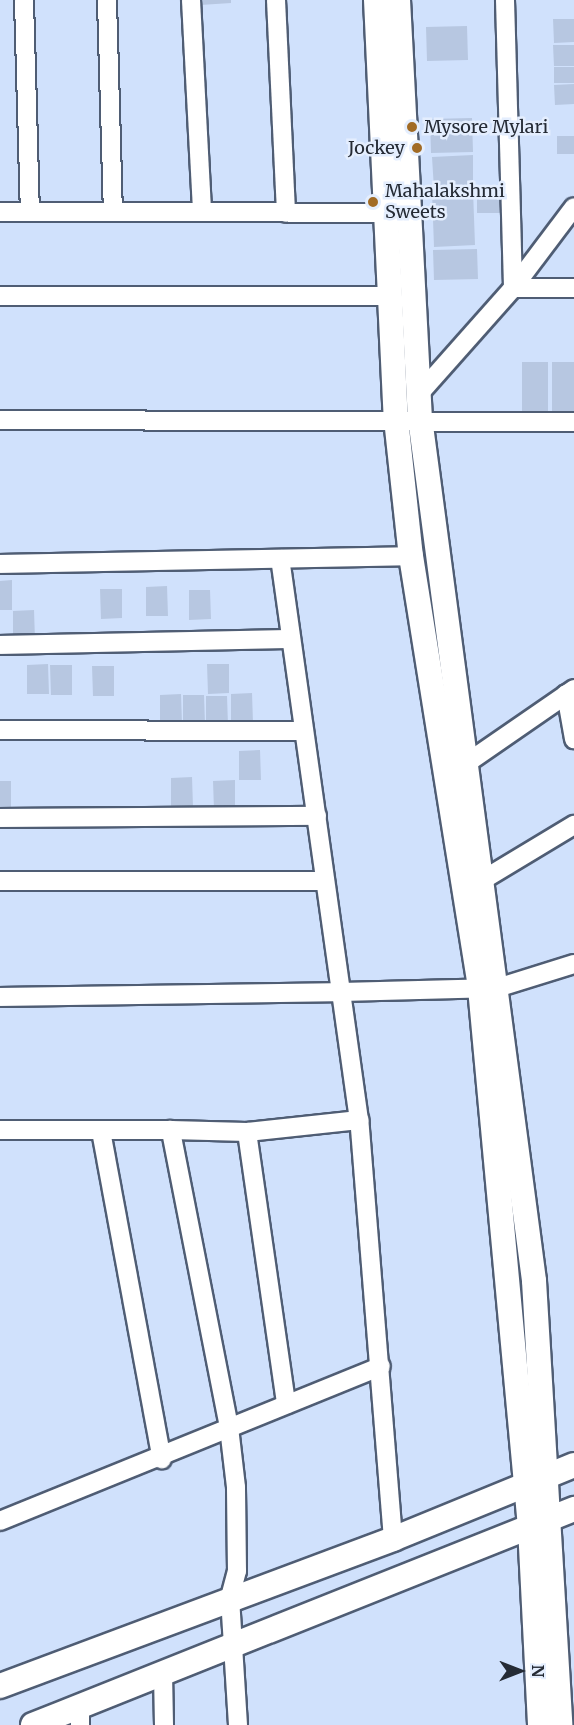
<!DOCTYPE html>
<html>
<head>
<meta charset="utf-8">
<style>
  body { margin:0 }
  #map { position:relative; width:574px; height:1725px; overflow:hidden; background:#d0e1fc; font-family:Merriweather,serif }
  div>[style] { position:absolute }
  .building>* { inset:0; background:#b7c7e1 }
  .roads { filter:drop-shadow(2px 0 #4f5d74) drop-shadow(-2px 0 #4f5d74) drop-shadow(0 2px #4f5d74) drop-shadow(0 -2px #4f5d74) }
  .minor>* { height:18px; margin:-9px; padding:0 9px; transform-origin:9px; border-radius:9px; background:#fff }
  .tertiary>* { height:24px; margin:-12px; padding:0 12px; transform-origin:12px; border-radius:12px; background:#fff }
  .dots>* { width:16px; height:16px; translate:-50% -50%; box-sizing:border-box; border:3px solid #e4eefe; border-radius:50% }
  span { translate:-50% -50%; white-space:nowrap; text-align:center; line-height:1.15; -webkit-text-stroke:5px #e4eefe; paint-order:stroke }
  .poi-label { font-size:18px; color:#252b35 }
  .left { translate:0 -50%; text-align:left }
  .right { translate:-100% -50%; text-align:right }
  .north { position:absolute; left:490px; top:1641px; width:60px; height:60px; -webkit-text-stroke:4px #e4eefe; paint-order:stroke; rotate:90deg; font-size:16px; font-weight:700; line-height:24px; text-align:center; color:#252b35 }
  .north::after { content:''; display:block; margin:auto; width:21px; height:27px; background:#252b35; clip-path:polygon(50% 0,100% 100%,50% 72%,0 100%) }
</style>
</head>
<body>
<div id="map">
  <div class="building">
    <i style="clip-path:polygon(200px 0,231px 0,231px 3px,200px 5px)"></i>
    <i style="clip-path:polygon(553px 19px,574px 19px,574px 42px,554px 43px)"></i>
    <i style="clip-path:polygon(467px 26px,468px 60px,427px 61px,426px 27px)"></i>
    <i style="clip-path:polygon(553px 45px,574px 45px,574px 66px,554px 66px)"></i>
    <i style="clip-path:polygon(554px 67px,574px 67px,574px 83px,554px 83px)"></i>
    <i style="clip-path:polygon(574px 84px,574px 104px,555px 105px,554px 85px)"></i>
    <i style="clip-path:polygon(472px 118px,473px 152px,431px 153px,430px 119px)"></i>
    <i style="clip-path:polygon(557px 136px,574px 136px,574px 154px,557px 154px)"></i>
    <i style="clip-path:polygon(473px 155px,473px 188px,434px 189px,432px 157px)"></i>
    <i style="clip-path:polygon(477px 187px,504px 187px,505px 213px,477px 213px)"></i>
    <i style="clip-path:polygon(473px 190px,475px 245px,434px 247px,432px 192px)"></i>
    <i style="clip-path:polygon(477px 249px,478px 279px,434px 280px,433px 250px)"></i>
    <i style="clip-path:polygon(522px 362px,548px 362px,548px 415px,522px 414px)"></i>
    <i style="clip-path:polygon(552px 362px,574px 362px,574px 412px,552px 412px)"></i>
    <i style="clip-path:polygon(12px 580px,12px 610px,0 610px,0 581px)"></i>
    <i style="clip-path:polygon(167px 586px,168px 616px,146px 616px,146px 587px)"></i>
    <i style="clip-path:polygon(100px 589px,122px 589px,122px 618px,101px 619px)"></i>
    <i style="clip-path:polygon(189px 590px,210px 590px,211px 619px,189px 620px)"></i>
    <i style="clip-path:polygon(34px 610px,35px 640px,13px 640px,13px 611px)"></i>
    <i style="clip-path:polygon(48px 664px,49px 694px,27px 694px,27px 665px)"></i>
    <i style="clip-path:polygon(207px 664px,229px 664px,229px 693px,208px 694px)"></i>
    <i style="clip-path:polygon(50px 665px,72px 665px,72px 695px,51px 695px)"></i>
    <i style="clip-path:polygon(92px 666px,114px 666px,114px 696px,93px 696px)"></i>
    <i style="clip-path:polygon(252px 693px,253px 723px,231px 723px,231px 694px)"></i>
    <i style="clip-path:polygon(181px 694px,182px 724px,160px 724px,160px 695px)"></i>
    <i style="clip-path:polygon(183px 695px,204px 695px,205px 724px,183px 724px)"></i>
    <i style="clip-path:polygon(206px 696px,227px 696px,228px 725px,206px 726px)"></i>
    <i style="clip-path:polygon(260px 750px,261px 780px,239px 780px,239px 751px)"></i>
    <i style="clip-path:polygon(192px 777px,193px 807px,171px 807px,171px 778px)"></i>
    <i style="clip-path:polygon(235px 780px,235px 810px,214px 810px,213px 781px)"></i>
    <i style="clip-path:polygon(0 781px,11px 781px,11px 811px,0 810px)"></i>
  </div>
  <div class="roads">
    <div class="minor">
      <i style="left:24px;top:0;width:212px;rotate:88.4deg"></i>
      <i style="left:107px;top:0;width:212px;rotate:88.4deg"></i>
      <i style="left:191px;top:0;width:212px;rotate:87deg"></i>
      <i style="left:276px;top:0;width:213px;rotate:87.3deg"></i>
      <i style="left:505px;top:0;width:288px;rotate:88.4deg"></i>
      <i style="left:513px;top:288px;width:61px"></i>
      <i style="left:0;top:212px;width:385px;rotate:0.1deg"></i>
      <i style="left:0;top:296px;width:390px"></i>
      <i style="left:419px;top:394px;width:142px;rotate:-48.4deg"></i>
      <i style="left:513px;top:288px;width:101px;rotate:-53deg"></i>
      <i style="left:0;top:420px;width:574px;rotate:0.2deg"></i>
      <i style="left:0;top:564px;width:411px;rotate:-1.1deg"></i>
      <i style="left:0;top:645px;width:291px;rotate:-1.2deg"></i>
      <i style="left:566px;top:694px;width:46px;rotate:79.9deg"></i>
      <i style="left:0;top:730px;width:304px;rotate:0.2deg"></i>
      <i style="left:464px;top:765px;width:134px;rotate:-34.6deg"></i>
      <i style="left:0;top:818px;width:317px;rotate:-0.4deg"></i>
      <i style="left:0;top:881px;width:324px"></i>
      <i style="left:481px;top:881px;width:109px;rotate:-31.1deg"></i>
      <i style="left:0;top:997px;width:341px;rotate:-0.8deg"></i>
      <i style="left:341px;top:992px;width:437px;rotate:-98deg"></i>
      <i style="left:0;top:1130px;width:171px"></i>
      <i style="left:101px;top:1131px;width:334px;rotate:79.5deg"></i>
      <i style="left:247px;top:1132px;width:275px;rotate:81.8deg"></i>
      <i style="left:0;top:1521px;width:411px;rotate:-22.1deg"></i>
      <i style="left:393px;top:1539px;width:420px;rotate:-94.6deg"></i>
      <i style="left:359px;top:1120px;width:129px;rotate:-98deg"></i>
      <i style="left:341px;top:992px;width:156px;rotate:-1.5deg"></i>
      <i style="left:497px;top:988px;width:81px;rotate:-17.3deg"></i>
      <i style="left:163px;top:1673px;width:52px;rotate:88.9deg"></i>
      <i style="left:80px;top:1708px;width:17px;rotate:90deg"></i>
      <i style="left:238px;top:1725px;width:128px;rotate:-93.6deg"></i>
      <i style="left:230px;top:1597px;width:27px;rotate:-75deg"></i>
      <i style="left:237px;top:1571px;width:84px;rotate:-90.7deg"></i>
      <i style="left:236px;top:1487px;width:60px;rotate:-96.7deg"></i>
      <i style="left:229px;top:1427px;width:303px;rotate:-101.1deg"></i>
      <i style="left:171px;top:1130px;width:76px;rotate:1.5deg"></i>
      <i style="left:247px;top:1132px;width:113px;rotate:-6.1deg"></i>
    </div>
    <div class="tertiary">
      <i style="left:376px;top:0;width:419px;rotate:87.3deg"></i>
      <i style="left:396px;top:419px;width:138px;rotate:83.8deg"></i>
      <i style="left:411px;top:556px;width:437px;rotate:80.9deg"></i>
      <i style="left:480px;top:988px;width:541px;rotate:84.7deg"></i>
      <i style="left:530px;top:1527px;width:198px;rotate:87.1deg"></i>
      <i style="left:398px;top:0;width:419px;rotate:87deg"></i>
      <i style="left:420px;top:418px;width:870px;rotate:82.47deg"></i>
      <i style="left:534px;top:1281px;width:445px;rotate:86.6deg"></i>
      <i style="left:0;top:1686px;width:420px;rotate:-20.5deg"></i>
      <i style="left:393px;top:1539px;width:196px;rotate:-22.2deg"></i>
      <i style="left:33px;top:1725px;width:583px;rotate:-21.76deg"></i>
    </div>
  </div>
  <div class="dots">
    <i style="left:412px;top:127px;background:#a16b25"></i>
    <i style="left:417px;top:148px;background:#a16b25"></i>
    <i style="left:373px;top:202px;background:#a16b25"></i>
  </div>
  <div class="poi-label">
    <span class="left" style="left:424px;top:127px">Mysore Mylari</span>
    <span class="right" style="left:405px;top:148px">Jockey</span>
    <span class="left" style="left:385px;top:202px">Mahalakshmi<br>Sweets</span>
  </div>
  <div class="north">N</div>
</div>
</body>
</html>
